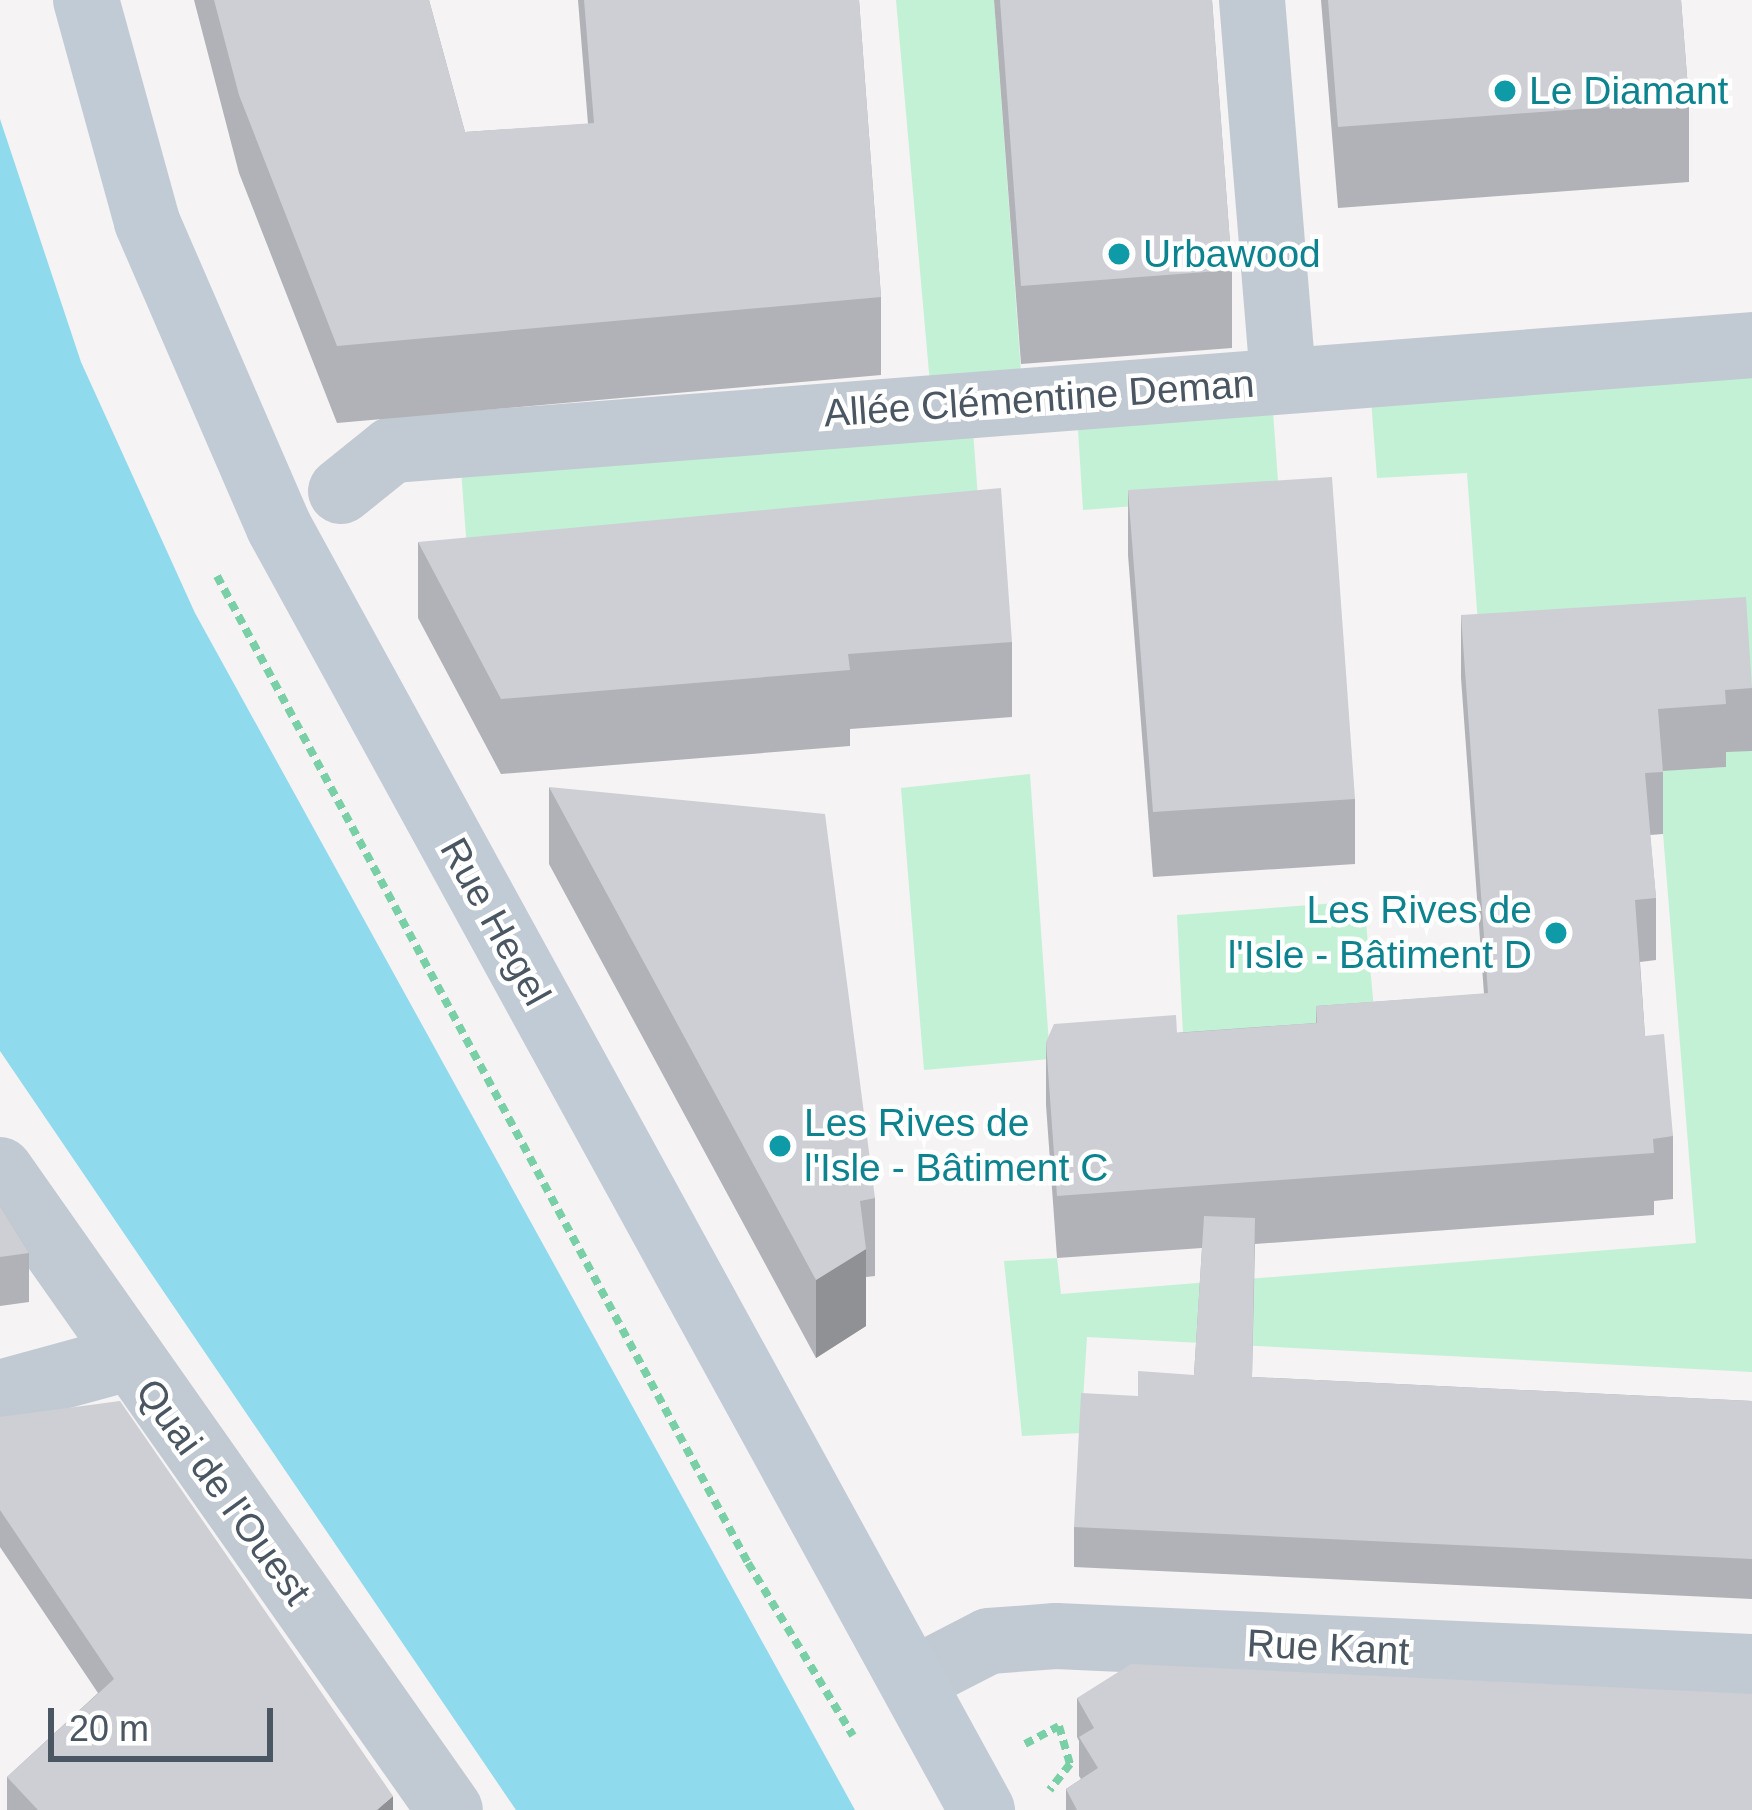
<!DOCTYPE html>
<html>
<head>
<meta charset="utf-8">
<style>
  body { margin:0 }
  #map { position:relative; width:1752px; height:1810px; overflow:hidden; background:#f5f3f3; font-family:Arial,sans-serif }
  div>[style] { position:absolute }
  .green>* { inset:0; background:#c3f1d5 }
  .water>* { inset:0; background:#90daee }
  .path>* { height:8px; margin-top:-4px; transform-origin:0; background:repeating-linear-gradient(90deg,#7ad0a6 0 9px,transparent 0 15px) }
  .street>* { height:66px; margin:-33px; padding:0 33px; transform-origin:33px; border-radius:33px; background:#c1cad2 }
  .secondary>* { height:66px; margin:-33px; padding:0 33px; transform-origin:33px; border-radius:33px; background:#c1cbd6 }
  .wall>* { inset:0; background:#b0b2b7 }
  .shaded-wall>* { inset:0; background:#909195 }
  .building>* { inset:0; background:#cdcfd5 }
  .dots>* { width:33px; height:33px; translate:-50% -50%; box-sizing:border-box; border:6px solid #fff; border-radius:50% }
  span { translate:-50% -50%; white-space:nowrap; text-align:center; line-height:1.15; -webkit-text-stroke:9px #fff; paint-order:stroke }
  .culture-label { font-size:39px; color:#0d838f }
  .left { translate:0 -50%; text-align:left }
  .right { translate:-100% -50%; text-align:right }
  .street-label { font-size:39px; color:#4a5661 }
  .scale { position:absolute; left:48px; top:1708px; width:225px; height:54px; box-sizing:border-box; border:6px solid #4a5661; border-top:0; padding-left:15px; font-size:36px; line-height:42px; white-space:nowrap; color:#4a5661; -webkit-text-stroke:9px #fff; paint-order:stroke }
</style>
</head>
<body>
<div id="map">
  <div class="green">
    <i style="clip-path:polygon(896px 0,994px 0,1021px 372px,931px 395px)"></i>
    <i style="clip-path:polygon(1752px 369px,1752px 1372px,1087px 1337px,1081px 1433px,1022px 1436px,1004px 1261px,1057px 1258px,1061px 1294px,1696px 1243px,1658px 771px,1725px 767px,1480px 651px,1467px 473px,1377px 478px,1371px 400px)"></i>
    <i style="clip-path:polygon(1273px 412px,1279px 495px,1083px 510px,1078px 429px)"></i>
    <i style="clip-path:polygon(973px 431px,980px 525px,468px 563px,461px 469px)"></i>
    <i style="clip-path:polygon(1030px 774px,1050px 1059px,924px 1070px,901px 788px)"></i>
    <i style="clip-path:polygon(1364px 901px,1375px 1020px,1183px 1034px,1177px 915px)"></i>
  </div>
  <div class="water">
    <i style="clip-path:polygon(0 119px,81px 362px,195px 613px,855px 1810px,516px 1810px,0 1051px)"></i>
  </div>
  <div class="path">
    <i style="left:217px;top:576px;width:1121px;rotate:61.72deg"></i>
    <i style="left:748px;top:1563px;width:202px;rotate:58.7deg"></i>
    <i style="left:1025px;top:1744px;width:38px;rotate:-28deg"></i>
    <i style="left:1059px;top:1726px;width:40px;rotate:74deg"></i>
    <i style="left:1070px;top:1764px;width:33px;rotate:128deg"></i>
  </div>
  <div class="street">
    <i style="left:1252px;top:0;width:381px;rotate:85.3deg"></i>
    <i style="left:341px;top:491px;width:65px;rotate:-38.8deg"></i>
    <i style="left:392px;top:450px;width:1364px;rotate:-4.41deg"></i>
    <i style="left:0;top:1170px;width:782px;rotate:54.89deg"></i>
    <i style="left:0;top:1393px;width:133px;rotate:-15.3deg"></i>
    <i style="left:913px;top:1680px;width:85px;rotate:-27.2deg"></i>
    <i style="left:989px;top:1641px;width:67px;rotate:-4.3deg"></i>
    <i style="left:1056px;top:1636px;width:697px;rotate:2.55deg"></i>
  </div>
  <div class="secondary">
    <i style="left:86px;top:0;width:230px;rotate:74.6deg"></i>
    <i style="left:147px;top:222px;width:332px;rotate:66.6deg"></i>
    <i style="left:279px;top:527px;width:1463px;rotate:61.28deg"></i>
  </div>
  <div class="wall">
    <i style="clip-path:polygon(194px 0,429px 0,465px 132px,588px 124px,578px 0,859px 0,881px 297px,881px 375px,337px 423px,239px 173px)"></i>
    <i style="clip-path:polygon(994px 0,1212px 0,1232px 270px,1232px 348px,1021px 364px)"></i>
    <i style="clip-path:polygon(1321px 0,1681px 0,1689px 101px,1689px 182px,1338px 208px)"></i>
    <i style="clip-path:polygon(1128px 490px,1355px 799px,1355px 864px,1153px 877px,1128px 555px)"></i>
    <i style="clip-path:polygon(418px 542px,1012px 642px,1012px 717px,850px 729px,850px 746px,501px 774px,418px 618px)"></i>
    <i style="clip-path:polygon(1461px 615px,1752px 688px,1752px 751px,1726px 752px,1726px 767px,1663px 771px,1663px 834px,1650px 835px,1656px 898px,1656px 960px,1640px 962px,1645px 1036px,1673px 1136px,1673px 1199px,1654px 1201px,1654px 1215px,1255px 1244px,1252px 1377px,1752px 1401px,1752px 1599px,1074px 1567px,1074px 1527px,1138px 1396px,1194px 1375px,1202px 1248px,1057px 1258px,1046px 1105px,1046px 1042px,1316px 1023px,1316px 1006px,1484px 994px,1461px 678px)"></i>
    <i style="clip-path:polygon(549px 787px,875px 1198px,875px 1276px,866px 1277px,866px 1326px,816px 1358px,549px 864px)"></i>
    <i style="clip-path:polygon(0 1206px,29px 1253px,29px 1302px,0 1306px)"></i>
    <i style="clip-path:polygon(0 1417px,393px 1810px,7px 1810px,7px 1777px,98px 1693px,0 1547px)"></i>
    <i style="clip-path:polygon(1077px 1698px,1752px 1810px,1066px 1810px,1066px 1789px,1081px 1779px,1079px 1776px,1079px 1741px,1077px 1737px)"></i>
  </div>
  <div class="shaded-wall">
    <i style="clip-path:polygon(866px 1249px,866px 1326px,816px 1358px,816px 1280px)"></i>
    <i style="clip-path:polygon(393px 1796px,393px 1810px,377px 1810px)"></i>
  </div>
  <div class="building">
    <i style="clip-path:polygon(214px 0,429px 0,465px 132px,594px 123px,584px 0,859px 0,881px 297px,337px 346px,239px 95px)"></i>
    <i style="clip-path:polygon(1000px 0,1212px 0,1232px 270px,1021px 286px)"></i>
    <i style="clip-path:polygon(1328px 0,1681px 0,1689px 101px,1338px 127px)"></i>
    <i style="clip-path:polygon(1332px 477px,1355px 799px,1153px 812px,1128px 490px)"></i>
    <i style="clip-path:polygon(1001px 488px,1012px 642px,848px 654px,850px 670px,501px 699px,418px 542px)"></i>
    <i style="clip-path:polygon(1746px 597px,1752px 688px,1725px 690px,1726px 704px,1658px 709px,1663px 772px,1645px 773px,1656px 898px,1635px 900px,1645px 1036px,1664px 1034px,1673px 1136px,1653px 1139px,1654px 1153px,1057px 1196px,1046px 1042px,1054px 1024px,1176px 1015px,1177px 1033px,1317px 1023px,1316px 1006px,1488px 993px,1461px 615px)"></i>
    <i style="clip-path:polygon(549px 787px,825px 814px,875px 1198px,860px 1201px,866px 1249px,816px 1280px)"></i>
    <i style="clip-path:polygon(0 1206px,29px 1253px,0 1257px)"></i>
    <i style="clip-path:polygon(1204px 1216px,1255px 1218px,1252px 1377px,1752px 1401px,1752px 1559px,1074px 1527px,1081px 1393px,1138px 1396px,1138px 1371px,1194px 1375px)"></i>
    <i style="clip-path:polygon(120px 1401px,393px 1796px,377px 1810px,38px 1810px,7px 1777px,114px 1679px,0 1510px,0 1417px)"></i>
    <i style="clip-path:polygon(1131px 1664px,1752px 1694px,1752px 1810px,1077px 1810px,1066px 1789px,1098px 1768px,1079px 1737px,1094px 1728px,1077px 1698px)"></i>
  </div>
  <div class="dots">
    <i style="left:1505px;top:91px;background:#0f9aa8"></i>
    <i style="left:1119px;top:254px;background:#0f9aa8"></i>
    <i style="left:1556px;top:933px;background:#0f9aa8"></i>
    <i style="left:780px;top:1146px;background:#0f9aa8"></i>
  </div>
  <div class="culture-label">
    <span class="left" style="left:1529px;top:91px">Le Diamant</span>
    <span class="left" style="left:1143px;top:254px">Urbawood</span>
    <span class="right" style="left:1532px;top:933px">Les Rives de<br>l'Isle - Bâtiment D</span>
    <span class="left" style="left:804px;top:1146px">Les Rives de<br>l'Isle - Bâtiment C</span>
  </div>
  <div class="street-label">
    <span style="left:1039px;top:399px;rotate:-4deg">Allée Clémentine Deman</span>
    <span style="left:495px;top:922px;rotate:61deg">Rue Hegel</span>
    <span style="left:223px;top:1492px;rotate:54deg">Quai de l'Ouest</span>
    <span style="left:1328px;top:1648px;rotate:3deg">Rue Kant</span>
  </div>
  <div class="scale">20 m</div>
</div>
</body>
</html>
